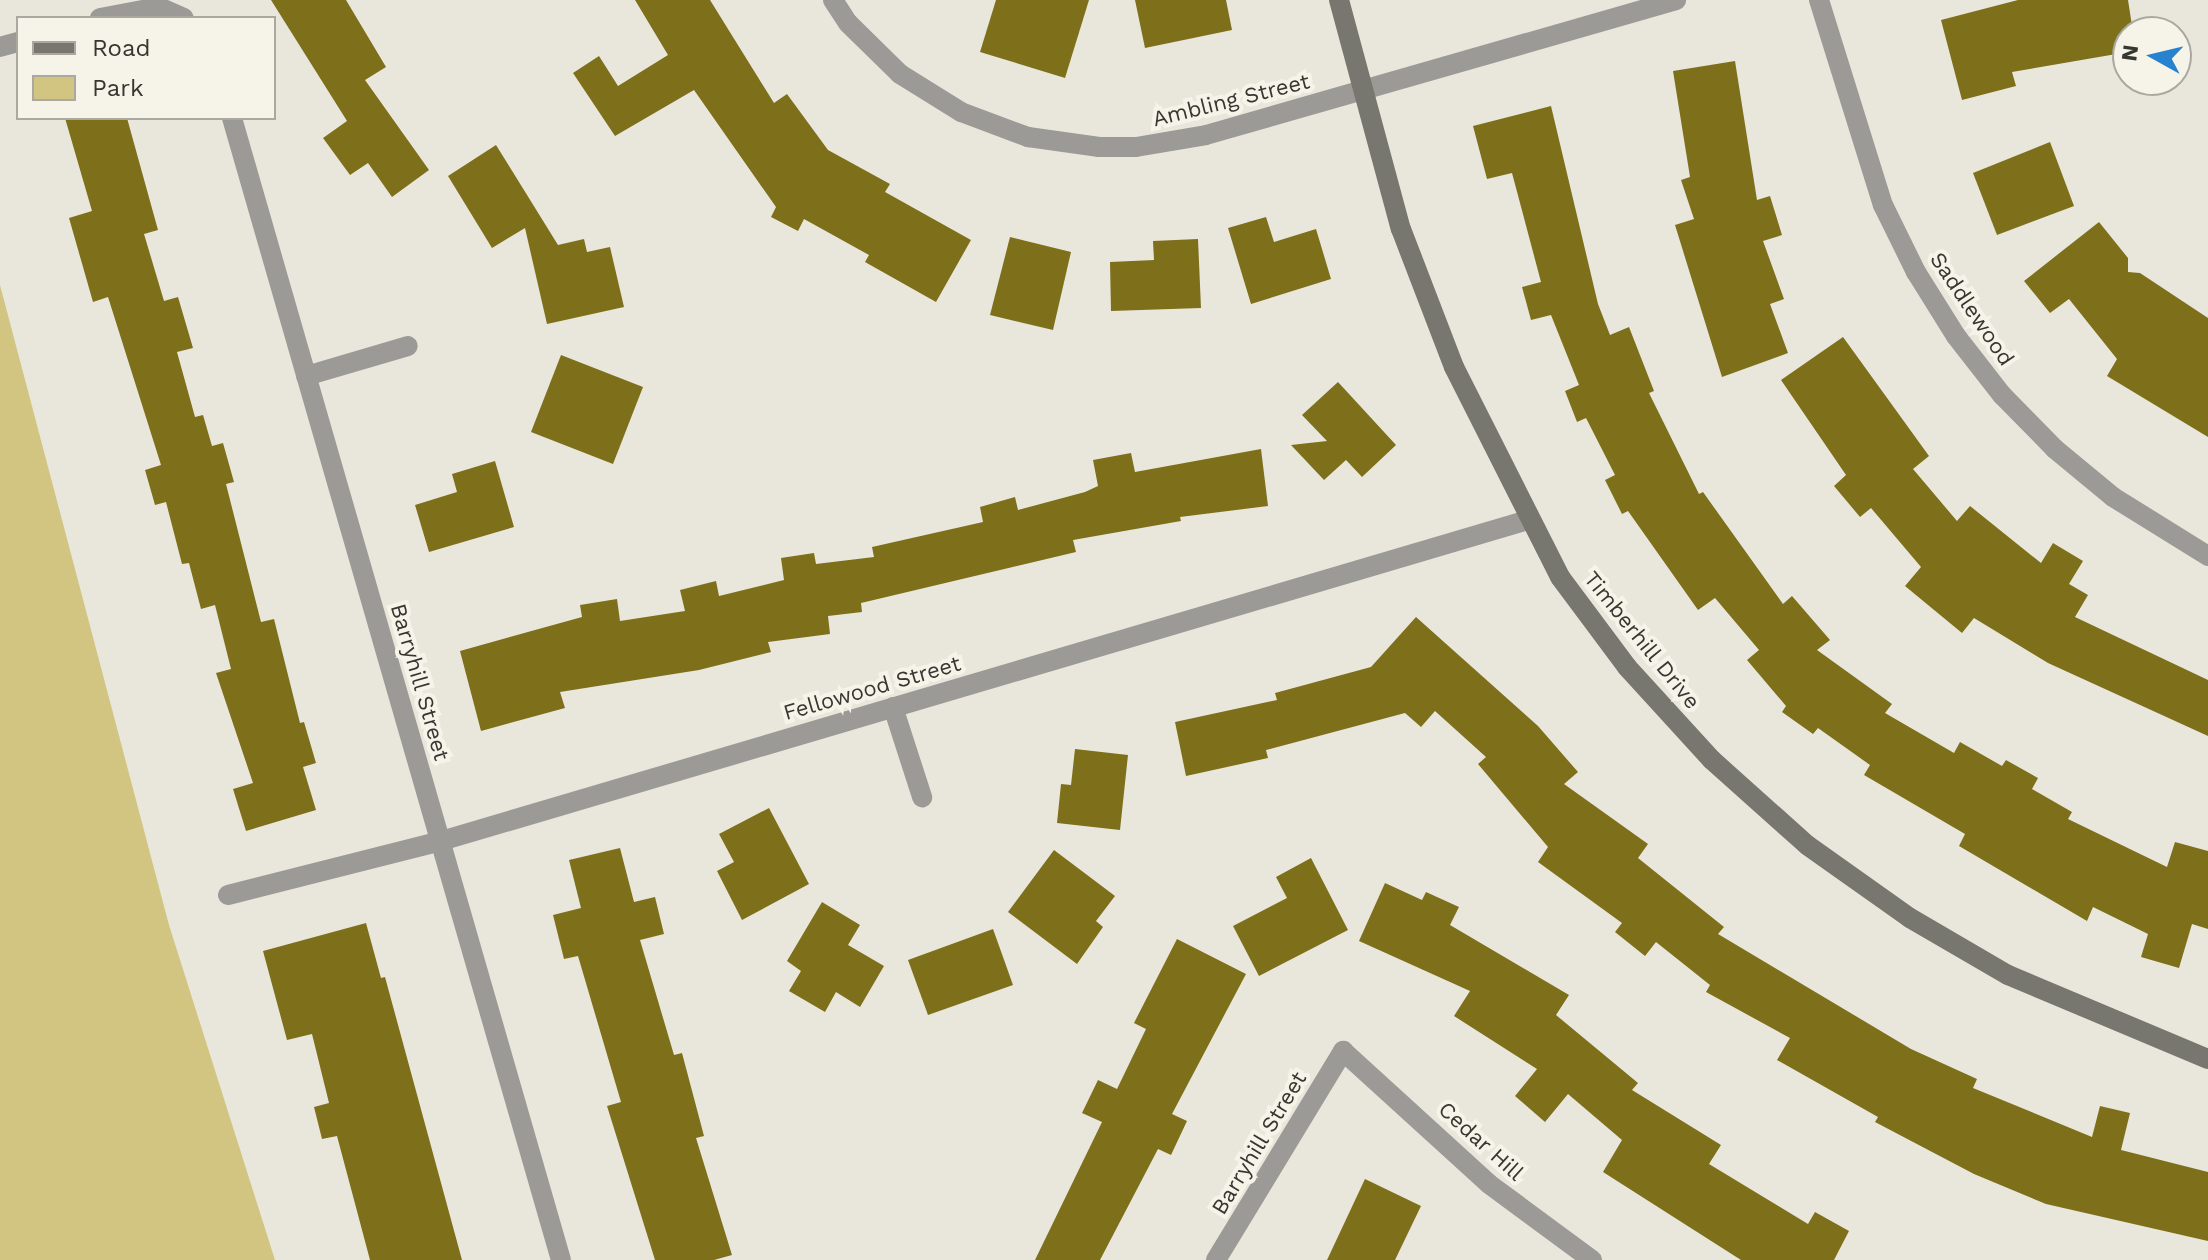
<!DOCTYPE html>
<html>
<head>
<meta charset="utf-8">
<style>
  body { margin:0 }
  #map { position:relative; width:2208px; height:1260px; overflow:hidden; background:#e9e7dc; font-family:"Work Sans",sans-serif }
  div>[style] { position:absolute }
  .green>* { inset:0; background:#d2c581 }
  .building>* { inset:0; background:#7e6f1b }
  .street>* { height:20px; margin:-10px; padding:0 10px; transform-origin:10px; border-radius:10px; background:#9b9a96 }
  .secondary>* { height:20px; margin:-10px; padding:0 10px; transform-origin:10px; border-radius:10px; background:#77766f }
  span { translate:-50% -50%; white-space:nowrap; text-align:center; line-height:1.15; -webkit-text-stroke:8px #f6f4e9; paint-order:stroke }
  .street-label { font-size:22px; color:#373732 }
  .legend { position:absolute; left:16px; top:16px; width:260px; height:104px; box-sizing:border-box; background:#f6f4e9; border:2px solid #aaa8a0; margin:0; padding:10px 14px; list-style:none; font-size:24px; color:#373732 }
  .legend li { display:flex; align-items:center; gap:16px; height:40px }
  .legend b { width:40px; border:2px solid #aaa8a0 }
  .north { position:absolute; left:2112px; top:16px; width:80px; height:80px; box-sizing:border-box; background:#f6f4e9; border:2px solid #aaa8a0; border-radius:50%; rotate:278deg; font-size:22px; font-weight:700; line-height:32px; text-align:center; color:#373732 }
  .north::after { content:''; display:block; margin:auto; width:28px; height:36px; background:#2783cf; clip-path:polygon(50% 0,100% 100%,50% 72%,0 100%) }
</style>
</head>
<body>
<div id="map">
  <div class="green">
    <i style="clip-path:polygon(0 285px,169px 925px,275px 1260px,0 1260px)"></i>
  </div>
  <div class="building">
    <i style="clip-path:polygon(271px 0,346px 0,386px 67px,365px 80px,429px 170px,392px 197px,368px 163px,350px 175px,323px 138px,347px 121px)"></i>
    <i style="clip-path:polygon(635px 0,710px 0,774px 103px,787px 94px,828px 150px,890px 184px,885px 192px,971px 240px,936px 302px,865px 262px,869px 255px,804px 219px,798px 231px,771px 217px,776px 207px,694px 90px,615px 136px,573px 73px,599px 56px,618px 86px,668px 55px)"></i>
    <i style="clip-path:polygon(996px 0,1089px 0,1065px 78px,980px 52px)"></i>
    <i style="clip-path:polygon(1135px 0,1226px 0,1232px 30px,1145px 48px)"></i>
    <i style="clip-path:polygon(2018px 0,2128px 0,2133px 32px,2128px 32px,2128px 52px,2012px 72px,2016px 86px,1962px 100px,1941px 20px)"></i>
    <i style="clip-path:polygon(1735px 61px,1757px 200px,1770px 196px,1782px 235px,1763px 241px,1784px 299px,1770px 304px,1788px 353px,1722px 377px,1675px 225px,1694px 219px,1681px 180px,1690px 177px,1673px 71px)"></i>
    <i style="clip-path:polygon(1551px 106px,1598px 304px,1610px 335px,1629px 327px,1654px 391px,1649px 393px,1699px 494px,1703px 492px,1783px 604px,1792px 596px,1830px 640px,1817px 650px,1892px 704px,1885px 713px,1954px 753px,1960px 742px,2002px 766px,2006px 760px,2038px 778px,2032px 789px,2072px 812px,2068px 819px,2167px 867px,2175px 842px,2208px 851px,2208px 929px,2192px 924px,2179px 968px,2141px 957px,2148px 934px,2093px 907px,2087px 921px,1959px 846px,1965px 834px,1864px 775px,1870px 765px,1818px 728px,1813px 734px,1782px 712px,1786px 706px,1747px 660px,1759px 650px,1715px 598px,1698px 610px,1628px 511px,1622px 514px,1605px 480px,1615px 475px,1586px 418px,1577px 422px,1565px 391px,1579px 385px,1551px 315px,1531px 320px,1522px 287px,1541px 282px,1512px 173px,1487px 179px,1473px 126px)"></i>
    <i style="clip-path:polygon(65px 118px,127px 118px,158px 230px,144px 234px,164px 301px,178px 297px,193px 348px,177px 352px,195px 417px,203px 415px,212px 446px,223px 443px,234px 482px,226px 484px,261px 622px,274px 619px,300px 723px,304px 722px,316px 763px,303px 767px,316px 810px,246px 831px,233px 789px,253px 783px,216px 673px,231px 669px,215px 605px,201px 609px,189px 563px,182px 564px,166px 502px,155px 505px,145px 470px,161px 465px,108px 297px,93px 302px,69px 218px,92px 211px)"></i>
    <i style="clip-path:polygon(2050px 142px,2074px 206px,1997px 235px,1973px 173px)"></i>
    <i style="clip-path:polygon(496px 145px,558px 245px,584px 239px,587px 252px,610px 247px,624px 307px,547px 324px,525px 228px,492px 248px,448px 176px)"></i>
    <i style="clip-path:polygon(1266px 217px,1274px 242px,1316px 229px,1331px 279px,1251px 304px,1228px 228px)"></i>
    <i style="clip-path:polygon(2099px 222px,2128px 258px,2128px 272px,2140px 273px,2208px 318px,2208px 437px,2107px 376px,2117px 359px,2069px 299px,2050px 313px,2024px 281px)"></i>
    <i style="clip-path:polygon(1010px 237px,1071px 252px,1053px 330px,990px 315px)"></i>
    <i style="clip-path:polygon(1198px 239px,1201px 308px,1111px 311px,1110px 262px,1154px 260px,1153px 241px)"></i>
    <i style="clip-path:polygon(1843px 337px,1929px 456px,1913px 469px,1957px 521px,1970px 506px,2041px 563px,2053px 543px,2083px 561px,2069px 584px,2088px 595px,2075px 617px,2208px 680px,2208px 736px,2048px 663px,1974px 618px,1962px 633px,1905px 586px,1921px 567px,1871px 508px,1860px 517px,1834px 486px,1846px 475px,1781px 380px)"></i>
    <i style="clip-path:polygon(561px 355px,643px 387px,613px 464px,531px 432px)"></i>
    <i style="clip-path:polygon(1338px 382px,1396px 445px,1362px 477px,1346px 460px,1324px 480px,1291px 445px,1327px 441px,1302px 415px)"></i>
    <i style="clip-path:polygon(1261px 449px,1268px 506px,1180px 517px,1181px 521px,1073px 540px,1076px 552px,861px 603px,862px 612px,828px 616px,830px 634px,768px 642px,771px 652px,699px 670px,560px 692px,565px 708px,481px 731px,460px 651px,582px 617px,580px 605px,617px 599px,620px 621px,685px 611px,680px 590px,716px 581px,719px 596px,784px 580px,781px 558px,814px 553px,816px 564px,874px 557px,872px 547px,983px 522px,980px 507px,1015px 497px,1018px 510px,1085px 492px,1098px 486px,1093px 460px,1131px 453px,1135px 472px)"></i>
    <i style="clip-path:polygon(495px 461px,514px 527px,429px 552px,415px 505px,457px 492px,452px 474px)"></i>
    <i style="clip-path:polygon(1416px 617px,1538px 726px,1578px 772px,1564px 784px,1648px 844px,1638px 858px,1724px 927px,1718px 934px,1911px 1049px,1977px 1079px,1973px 1088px,2092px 1137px,2100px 1106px,2130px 1113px,2121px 1150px,2208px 1172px,2208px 1241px,2046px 1204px,1974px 1174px,1875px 1122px,1878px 1117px,1777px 1060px,1790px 1038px,1706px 992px,1710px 985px,1656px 942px,1645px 956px,1615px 932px,1622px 923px,1538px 862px,1548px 847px,1478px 764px,1486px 757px,1435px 711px,1421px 727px,1405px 713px,1266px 750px,1268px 758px,1186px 776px,1175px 722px,1277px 700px,1275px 693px,1371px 667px)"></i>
    <i style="clip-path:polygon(1075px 749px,1128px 755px,1120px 830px,1057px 823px,1061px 784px,1071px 785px)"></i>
    <i style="clip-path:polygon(769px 808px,809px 884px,742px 920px,717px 871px,734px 862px,719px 834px)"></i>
    <i style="clip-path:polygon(620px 848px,634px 902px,655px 897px,664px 934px,640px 940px,674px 1055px,682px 1053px,704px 1136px,696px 1138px,732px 1255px,714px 1260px,655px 1260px,607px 1106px,621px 1102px,578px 956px,564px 959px,553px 915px,581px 908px,569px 860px)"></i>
    <i style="clip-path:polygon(1054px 850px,1115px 896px,1096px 921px,1103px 927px,1077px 964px,1008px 912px)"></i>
    <i style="clip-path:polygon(1311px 858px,1348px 930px,1259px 976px,1233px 926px,1287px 898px,1276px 877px)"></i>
    <i style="clip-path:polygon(1385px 883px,1422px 900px,1426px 892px,1459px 907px,1450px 925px,1569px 995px,1556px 1015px,1638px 1083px,1632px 1090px,1721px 1145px,1709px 1164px,1808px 1224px,1815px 1212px,1849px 1231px,1834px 1260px,1741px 1260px,1603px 1172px,1622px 1140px,1568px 1094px,1545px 1122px,1515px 1096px,1537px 1069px,1454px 1016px,1470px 991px,1359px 941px)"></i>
    <i style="clip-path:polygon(822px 902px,860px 925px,848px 945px,884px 966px,860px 1007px,836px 992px,825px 1012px,789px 991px,801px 971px,787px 961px)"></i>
    <i style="clip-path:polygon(366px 923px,381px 978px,385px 977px,462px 1260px,370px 1260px,337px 1136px,322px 1139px,314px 1107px,329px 1103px,312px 1034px,287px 1040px,263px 951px)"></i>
    <i style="clip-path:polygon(993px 929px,1013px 985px,928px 1015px,908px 960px)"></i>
    <i style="clip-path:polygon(1177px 939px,1246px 974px,1172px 1114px,1187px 1121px,1171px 1155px,1158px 1149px,1100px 1260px,1035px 1260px,1102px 1122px,1082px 1113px,1098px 1080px,1117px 1089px,1146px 1029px,1134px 1023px)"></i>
    <i style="clip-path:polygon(1365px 1179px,1421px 1206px,1395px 1260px,1327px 1260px)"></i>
  </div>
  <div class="street">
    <i style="left:833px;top:0;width:27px;rotate:57deg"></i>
    <i style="left:848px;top:23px;width:73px;rotate:44.4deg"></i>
    <i style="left:900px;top:74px;width:72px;rotate:31.9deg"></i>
    <i style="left:961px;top:112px;width:72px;rotate:20.5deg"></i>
    <i style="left:1028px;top:137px;width:72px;rotate:8deg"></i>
    <i style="left:1099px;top:147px;width:37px"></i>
    <i style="left:1136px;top:147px;width:71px;rotate:-9.7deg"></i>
    <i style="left:1206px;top:135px;width:489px;rotate:-16deg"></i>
    <i style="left:1819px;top:0;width:215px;rotate:72.7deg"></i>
    <i style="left:1883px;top:205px;width:75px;rotate:63.8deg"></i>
    <i style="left:1916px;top:272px;width:75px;rotate:58deg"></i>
    <i style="left:1956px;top:336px;width:75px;rotate:52.1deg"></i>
    <i style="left:2002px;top:395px;width:76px;rotate:45.5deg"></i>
    <i style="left:2055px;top:449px;width:75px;rotate:39.6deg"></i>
    <i style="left:2113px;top:497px;width:112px;rotate:31.8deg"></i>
    <i style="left:100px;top:18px;width:60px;rotate:-10.6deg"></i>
    <i style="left:159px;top:7px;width:27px;rotate:24deg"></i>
    <i style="left:0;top:47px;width:19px;rotate:-16deg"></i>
    <i style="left:232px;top:118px;width:1188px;rotate:73.93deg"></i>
    <i style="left:306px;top:376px;width:106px;rotate:-16.4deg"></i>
    <i style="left:893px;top:707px;width:95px;rotate:72.1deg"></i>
    <i style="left:228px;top:895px;width:220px;rotate:-14.2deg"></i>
    <i style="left:441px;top:841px;width:1133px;rotate:-16.45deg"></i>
    <i style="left:1216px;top:1260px;width:245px;rotate:-58.7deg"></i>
    <i style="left:1343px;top:1051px;width:197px;rotate:42.3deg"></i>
    <i style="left:1489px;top:1184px;width:128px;rotate:36.4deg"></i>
  </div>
  <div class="secondary">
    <i style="left:1339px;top:0;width:237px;rotate:74.9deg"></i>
    <i style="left:1401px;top:229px;width:148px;rotate:69deg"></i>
    <i style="left:1454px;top:367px;width:235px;rotate:63.2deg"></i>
    <i style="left:1560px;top:577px;width:112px;rotate:53.3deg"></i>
    <i style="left:1627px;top:667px;width:126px;rotate:47.6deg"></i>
    <i style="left:1712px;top:760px;width:127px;rotate:41.8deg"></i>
    <i style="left:1807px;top:845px;width:126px;rotate:35.3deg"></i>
    <i style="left:1910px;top:918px;width:113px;rotate:30.2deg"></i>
    <i style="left:2008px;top:975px;width:217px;rotate:22.8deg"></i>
  </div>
  <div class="street-label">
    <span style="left:1231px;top:100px;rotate:-14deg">Ambling Street</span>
    <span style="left:1972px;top:309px;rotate:56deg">Saddlewood</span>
    <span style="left:1642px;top:640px;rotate:51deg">Timberhill Drive</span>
    <span style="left:420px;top:682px;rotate:74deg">Barryhill Street</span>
    <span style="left:872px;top:688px;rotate:-16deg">Fellowood Street</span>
    <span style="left:1481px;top:1141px;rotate:42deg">Cedar Hill</span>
    <span style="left:1259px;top:1143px;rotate:-59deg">Barryhill Street</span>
  </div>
  <ul class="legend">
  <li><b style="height:10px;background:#77766f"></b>Road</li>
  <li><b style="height:22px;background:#d2c581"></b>Park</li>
  </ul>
  <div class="north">N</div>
</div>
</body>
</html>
